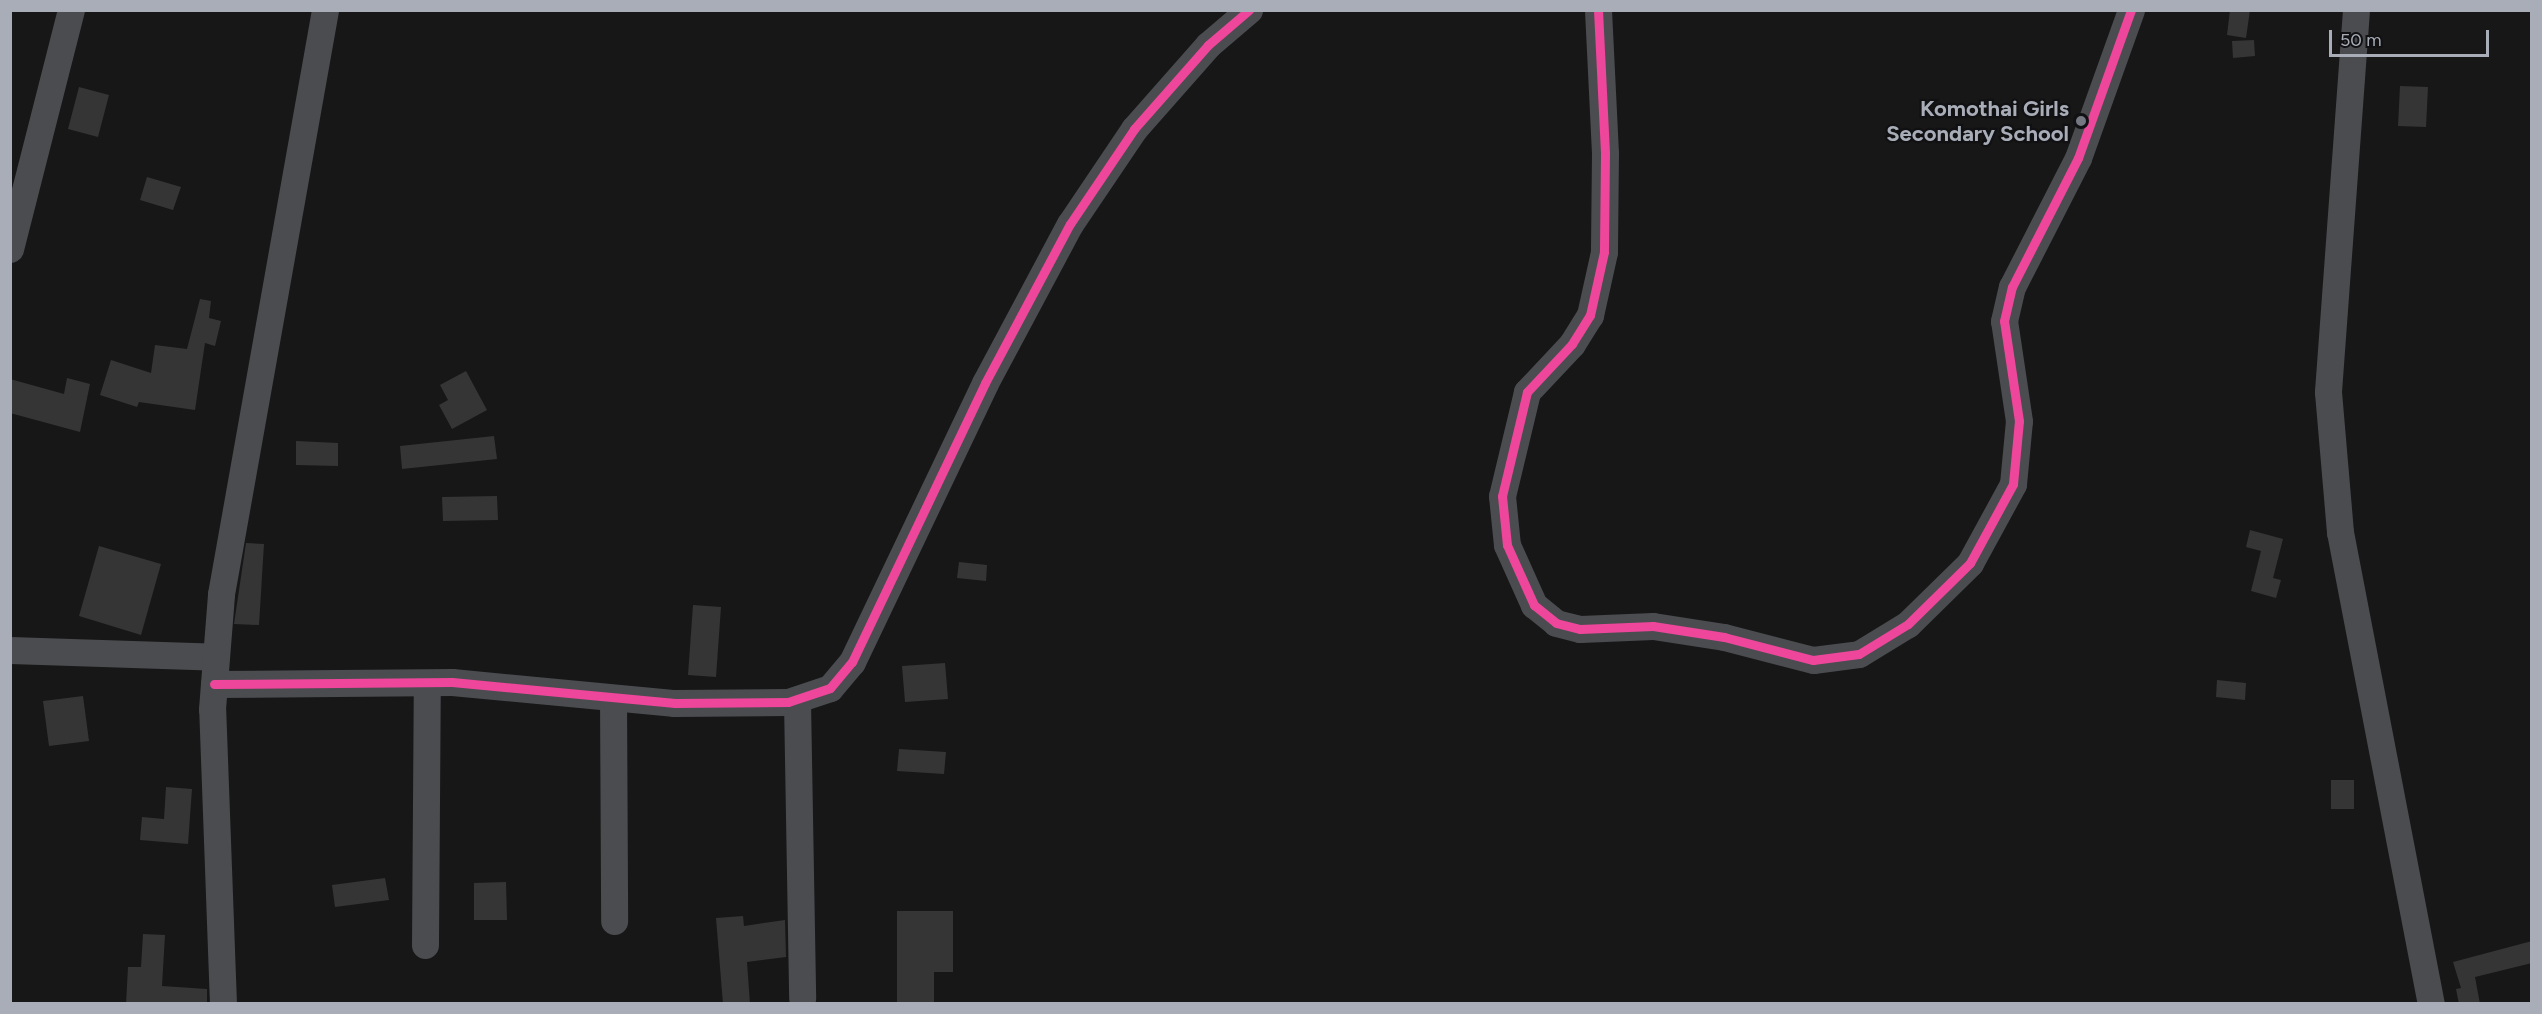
<!DOCTYPE html>
<html>
<head>
<meta charset="utf-8">
<style>
  body { margin:0 }
  #map { position:relative; width:2542px; height:1014px; overflow:hidden; background:#171717; font-family:Figtree,sans-serif }
  div>[style] { position:absolute }
  .building>* { inset:0; background:#353536 }
  .minor>* { height:27px; margin:-13.5px; padding:0 13.5px; transform-origin:13.5px; border-radius:13.5px; background:#4b4c50 }
  .cycleway>* { height:9px; margin:-4.5px; padding:0 4.5px; transform-origin:4.5px; border-radius:4.5px; background:#ed469a }
  .dots>* { width:16px; height:16px; translate:-50% -50%; box-sizing:border-box; border:3px solid #111113; border-radius:50% }
  span { translate:-50% -50%; white-space:nowrap; text-align:center; line-height:1.15; -webkit-text-stroke:4.5px #111113; paint-order:stroke }
  .poi-label { font-size:22px; color:#a8adb8; font-weight:700 }
  .right { translate:-100% -50%; text-align:right }
  .frame { position:absolute; inset:0; border:12px solid #a8adb8; pointer-events:none }
  .scale { position:absolute; left:2329px; top:30px; width:160px; height:27px; box-sizing:border-box; border:3px solid #a8adb8; border-top:0; padding-left:8px; font-size:18px; line-height:21px; white-space:nowrap; color:#a8adb8; -webkit-text-stroke:4px #111113; paint-order:stroke }
</style>
</head>
<body>
<div id="map">
  <div class="building">
    <i style="clip-path:polygon(2230px 10px,2250px 10px,2246px 38px,2227px 35px)"></i>
    <i style="clip-path:polygon(2254px 40px,2255px 56px,2233px 58px,2232px 41px)"></i>
    <i style="clip-path:polygon(2400px 86px,2428px 87px,2426px 127px,2398px 126px)"></i>
    <i style="clip-path:polygon(79px 87px,109px 95px,98px 137px,68px 129px)"></i>
    <i style="clip-path:polygon(147px 177px,181px 187px,173px 210px,140px 200px)"></i>
    <i style="clip-path:polygon(200px 299px,211px 301px,209px 318px,221px 321px,215px 346px,205px 343px,195px 410px,139px 402px,137px 407px,100px 395px,111px 360px,151px 373px,155px 345px,187px 349px)"></i>
    <i style="clip-path:polygon(466px 371px,487px 410px,452px 429px,439px 405px,448px 400px,440px 385px)"></i>
    <i style="clip-path:polygon(67px 378px,90px 384px,80px 432px,10px 413px,10px 379px,64px 394px)"></i>
    <i style="clip-path:polygon(494px 436px,497px 459px,402px 469px,400px 446px)"></i>
    <i style="clip-path:polygon(296px 441px,338px 443px,338px 466px,296px 465px)"></i>
    <i style="clip-path:polygon(497px 496px,498px 520px,443px 521px,442px 497px)"></i>
    <i style="clip-path:polygon(2250px 530px,2283px 539px,2273px 578px,2281px 580px,2276px 598px,2251px 591px,2261px 551px,2246px 547px)"></i>
    <i style="clip-path:polygon(246px 543px,264px 544px,259px 625px,234px 624px)"></i>
    <i style="clip-path:polygon(99px 546px,161px 564px,141px 635px,79px 616px)"></i>
    <i style="clip-path:polygon(959px 562px,987px 565px,986px 581px,957px 578px)"></i>
    <i style="clip-path:polygon(693px 605px,721px 607px,716px 677px,688px 675px)"></i>
    <i style="clip-path:polygon(945px 663px,948px 699px,905px 702px,902px 666px)"></i>
    <i style="clip-path:polygon(2217px 680px,2246px 683px,2245px 700px,2216px 697px)"></i>
    <i style="clip-path:polygon(83px 696px,89px 741px,49px 746px,43px 701px)"></i>
    <i style="clip-path:polygon(899px 749px,946px 752px,944px 774px,897px 771px)"></i>
    <i style="clip-path:polygon(2331px 780px,2354px 780px,2354px 809px,2331px 809px)"></i>
    <i style="clip-path:polygon(166px 787px,192px 789px,188px 844px,140px 840px,142px 817px,164px 819px)"></i>
    <i style="clip-path:polygon(385px 878px,389px 900px,335px 907px,332px 885px)"></i>
    <i style="clip-path:polygon(506px 882px,507px 920px,474px 920px,474px 883px)"></i>
    <i style="clip-path:polygon(897px 911px,953px 911px,953px 972px,934px 972px,934px 1004px,897px 1004px)"></i>
    <i style="clip-path:polygon(743px 916px,744px 926px,785px 920px,786px 957px,747px 962px,750px 1004px,723px 1004px,716px 918px)"></i>
    <i style="clip-path:polygon(143px 934px,165px 935px,162px 986px,207px 989px,207px 1004px,126px 1004px,128px 967px,141px 967px)"></i>
    <i style="clip-path:polygon(2532px 941px,2532px 963px,2475px 977px,2480px 1004px,2459px 1004px,2456px 989px,2461px 988px,2453px 962px)"></i>
  </div>
  <div class="minor">
    <i style="left:1598px;top:10px;width:143px;rotate:87.2deg"></i>
    <i style="left:1605px;top:153px;width:99px;rotate:90.6deg"></i>
    <i style="left:1604px;top:252px;width:65px;rotate:102.5deg"></i>
    <i style="left:1590px;top:315px;width:34px;rotate:122deg"></i>
    <i style="left:1572px;top:344px;width:66px;rotate:133.2deg"></i>
    <i style="left:1527px;top:392px;width:107px;rotate:103.5deg"></i>
    <i style="left:1502px;top:496px;width:49px;rotate:84.2deg"></i>
    <i style="left:1507px;top:545px;width:66px;rotate:65.8deg"></i>
    <i style="left:1534px;top:605px;width:28px;rotate:39deg"></i>
    <i style="left:1556px;top:623px;width:25px;rotate:14deg"></i>
    <i style="left:1580px;top:629px;width:73px;rotate:-2.4deg"></i>
    <i style="left:1653px;top:626px;width:72px;rotate:8.8deg"></i>
    <i style="left:1724px;top:637px;width:92px;rotate:14.5deg"></i>
    <i style="left:1813px;top:660px;width:46px;rotate:-7.4deg"></i>
    <i style="left:1859px;top:654px;width:57px;rotate:-31.5deg"></i>
    <i style="left:1908px;top:624px;width:87px;rotate:-44.5deg"></i>
    <i style="left:1970px;top:563px;width:90px;rotate:-61.4deg"></i>
    <i style="left:2013px;top:484px;width:63px;rotate:-84.6deg"></i>
    <i style="left:2019px;top:421px;width:101px;rotate:-98.5deg"></i>
    <i style="left:2004px;top:321px;width:35px;rotate:-77deg"></i>
    <i style="left:2012px;top:287px;width:145px;rotate:-62.9deg"></i>
    <i style="left:2078px;top:158px;width:157px;rotate:-70.3deg"></i>
    <i style="left:2356px;top:10px;width:383px;rotate:94.2deg"></i>
    <i style="left:2328px;top:392px;width:141px;rotate:85.1deg"></i>
    <i style="left:2340px;top:532px;width:481px;rotate:79.1deg"></i>
    <i style="left:10px;top:249px;width:247px;rotate:-75.7deg"></i>
    <i style="left:10px;top:650px;width:206px;rotate:1.9deg"></i>
    <i style="left:214px;top:684px;width:238px;rotate:-0.5deg"></i>
    <i style="left:452px;top:682px;width:224px;rotate:5.4deg"></i>
    <i style="left:675px;top:703px;width:113px;rotate:-0.5deg"></i>
    <i style="left:788px;top:702px;width:44px;rotate:-18.4deg"></i>
    <i style="left:830px;top:688px;width:34px;rotate:-50deg"></i>
    <i style="left:852px;top:662px;width:309px;rotate:-64.5deg"></i>
    <i style="left:985px;top:383px;width:180px;rotate:-61.9deg"></i>
    <i style="left:1070px;top:224px;width:115px;rotate:-56deg"></i>
    <i style="left:1134px;top:129px;width:112px;rotate:-48.6deg"></i>
    <i style="left:1208px;top:45px;width:54px;rotate:-40.5deg"></i>
    <i style="left:613px;top:698px;width:223px;rotate:89.7deg"></i>
    <i style="left:797px;top:701px;width:297px;rotate:89deg"></i>
    <i style="left:425px;top:945px;width:262px;rotate:-89.6deg"></i>
    <i style="left:223px;top:1004px;width:295px;rotate:-92.1deg"></i>
    <i style="left:212px;top:709px;width:115px;rotate:-85.5deg"></i>
    <i style="left:221px;top:594px;width:593px;rotate:-79.9deg"></i>
  </div>
  <div class="cycleway">
    <i style="left:1598px;top:10px;width:143px;rotate:87.2deg"></i>
    <i style="left:1605px;top:153px;width:99px;rotate:90.6deg"></i>
    <i style="left:1604px;top:252px;width:65px;rotate:102.5deg"></i>
    <i style="left:1590px;top:315px;width:34px;rotate:122deg"></i>
    <i style="left:1572px;top:344px;width:66px;rotate:133.2deg"></i>
    <i style="left:1527px;top:392px;width:107px;rotate:103.5deg"></i>
    <i style="left:1502px;top:496px;width:49px;rotate:84.2deg"></i>
    <i style="left:1507px;top:545px;width:66px;rotate:65.8deg"></i>
    <i style="left:1534px;top:605px;width:28px;rotate:39deg"></i>
    <i style="left:1556px;top:623px;width:25px;rotate:14deg"></i>
    <i style="left:1580px;top:629px;width:73px;rotate:-2.4deg"></i>
    <i style="left:1653px;top:626px;width:72px;rotate:8.8deg"></i>
    <i style="left:1724px;top:637px;width:92px;rotate:14.5deg"></i>
    <i style="left:1813px;top:660px;width:46px;rotate:-7.4deg"></i>
    <i style="left:1859px;top:654px;width:57px;rotate:-31.5deg"></i>
    <i style="left:1908px;top:624px;width:87px;rotate:-44.5deg"></i>
    <i style="left:1970px;top:563px;width:90px;rotate:-61.4deg"></i>
    <i style="left:2013px;top:484px;width:63px;rotate:-84.6deg"></i>
    <i style="left:2019px;top:421px;width:101px;rotate:-98.5deg"></i>
    <i style="left:2004px;top:321px;width:35px;rotate:-77deg"></i>
    <i style="left:2012px;top:287px;width:145px;rotate:-62.9deg"></i>
    <i style="left:2078px;top:158px;width:157px;rotate:-70.3deg"></i>
    <i style="left:214px;top:684px;width:238px;rotate:-0.5deg"></i>
    <i style="left:452px;top:682px;width:224px;rotate:5.4deg"></i>
    <i style="left:675px;top:703px;width:113px;rotate:-0.5deg"></i>
    <i style="left:788px;top:702px;width:44px;rotate:-18.4deg"></i>
    <i style="left:830px;top:688px;width:34px;rotate:-50deg"></i>
    <i style="left:852px;top:662px;width:309px;rotate:-64.5deg"></i>
    <i style="left:985px;top:383px;width:180px;rotate:-61.9deg"></i>
    <i style="left:1070px;top:224px;width:115px;rotate:-56deg"></i>
    <i style="left:1134px;top:129px;width:112px;rotate:-48.6deg"></i>
    <i style="left:1208px;top:45px;width:54px;rotate:-40.5deg"></i>
  </div>
  <div class="dots">
    <i style="left:2081px;top:121px;background:#757880"></i>
  </div>
  <div class="poi-label">
    <span class="right" style="left:2069px;top:121px">Komothai Girls<br>Secondary School</span>
  </div>
  <div class="frame"></div>
  <div class="scale">50 m</div>
</div>
</body>
</html>
